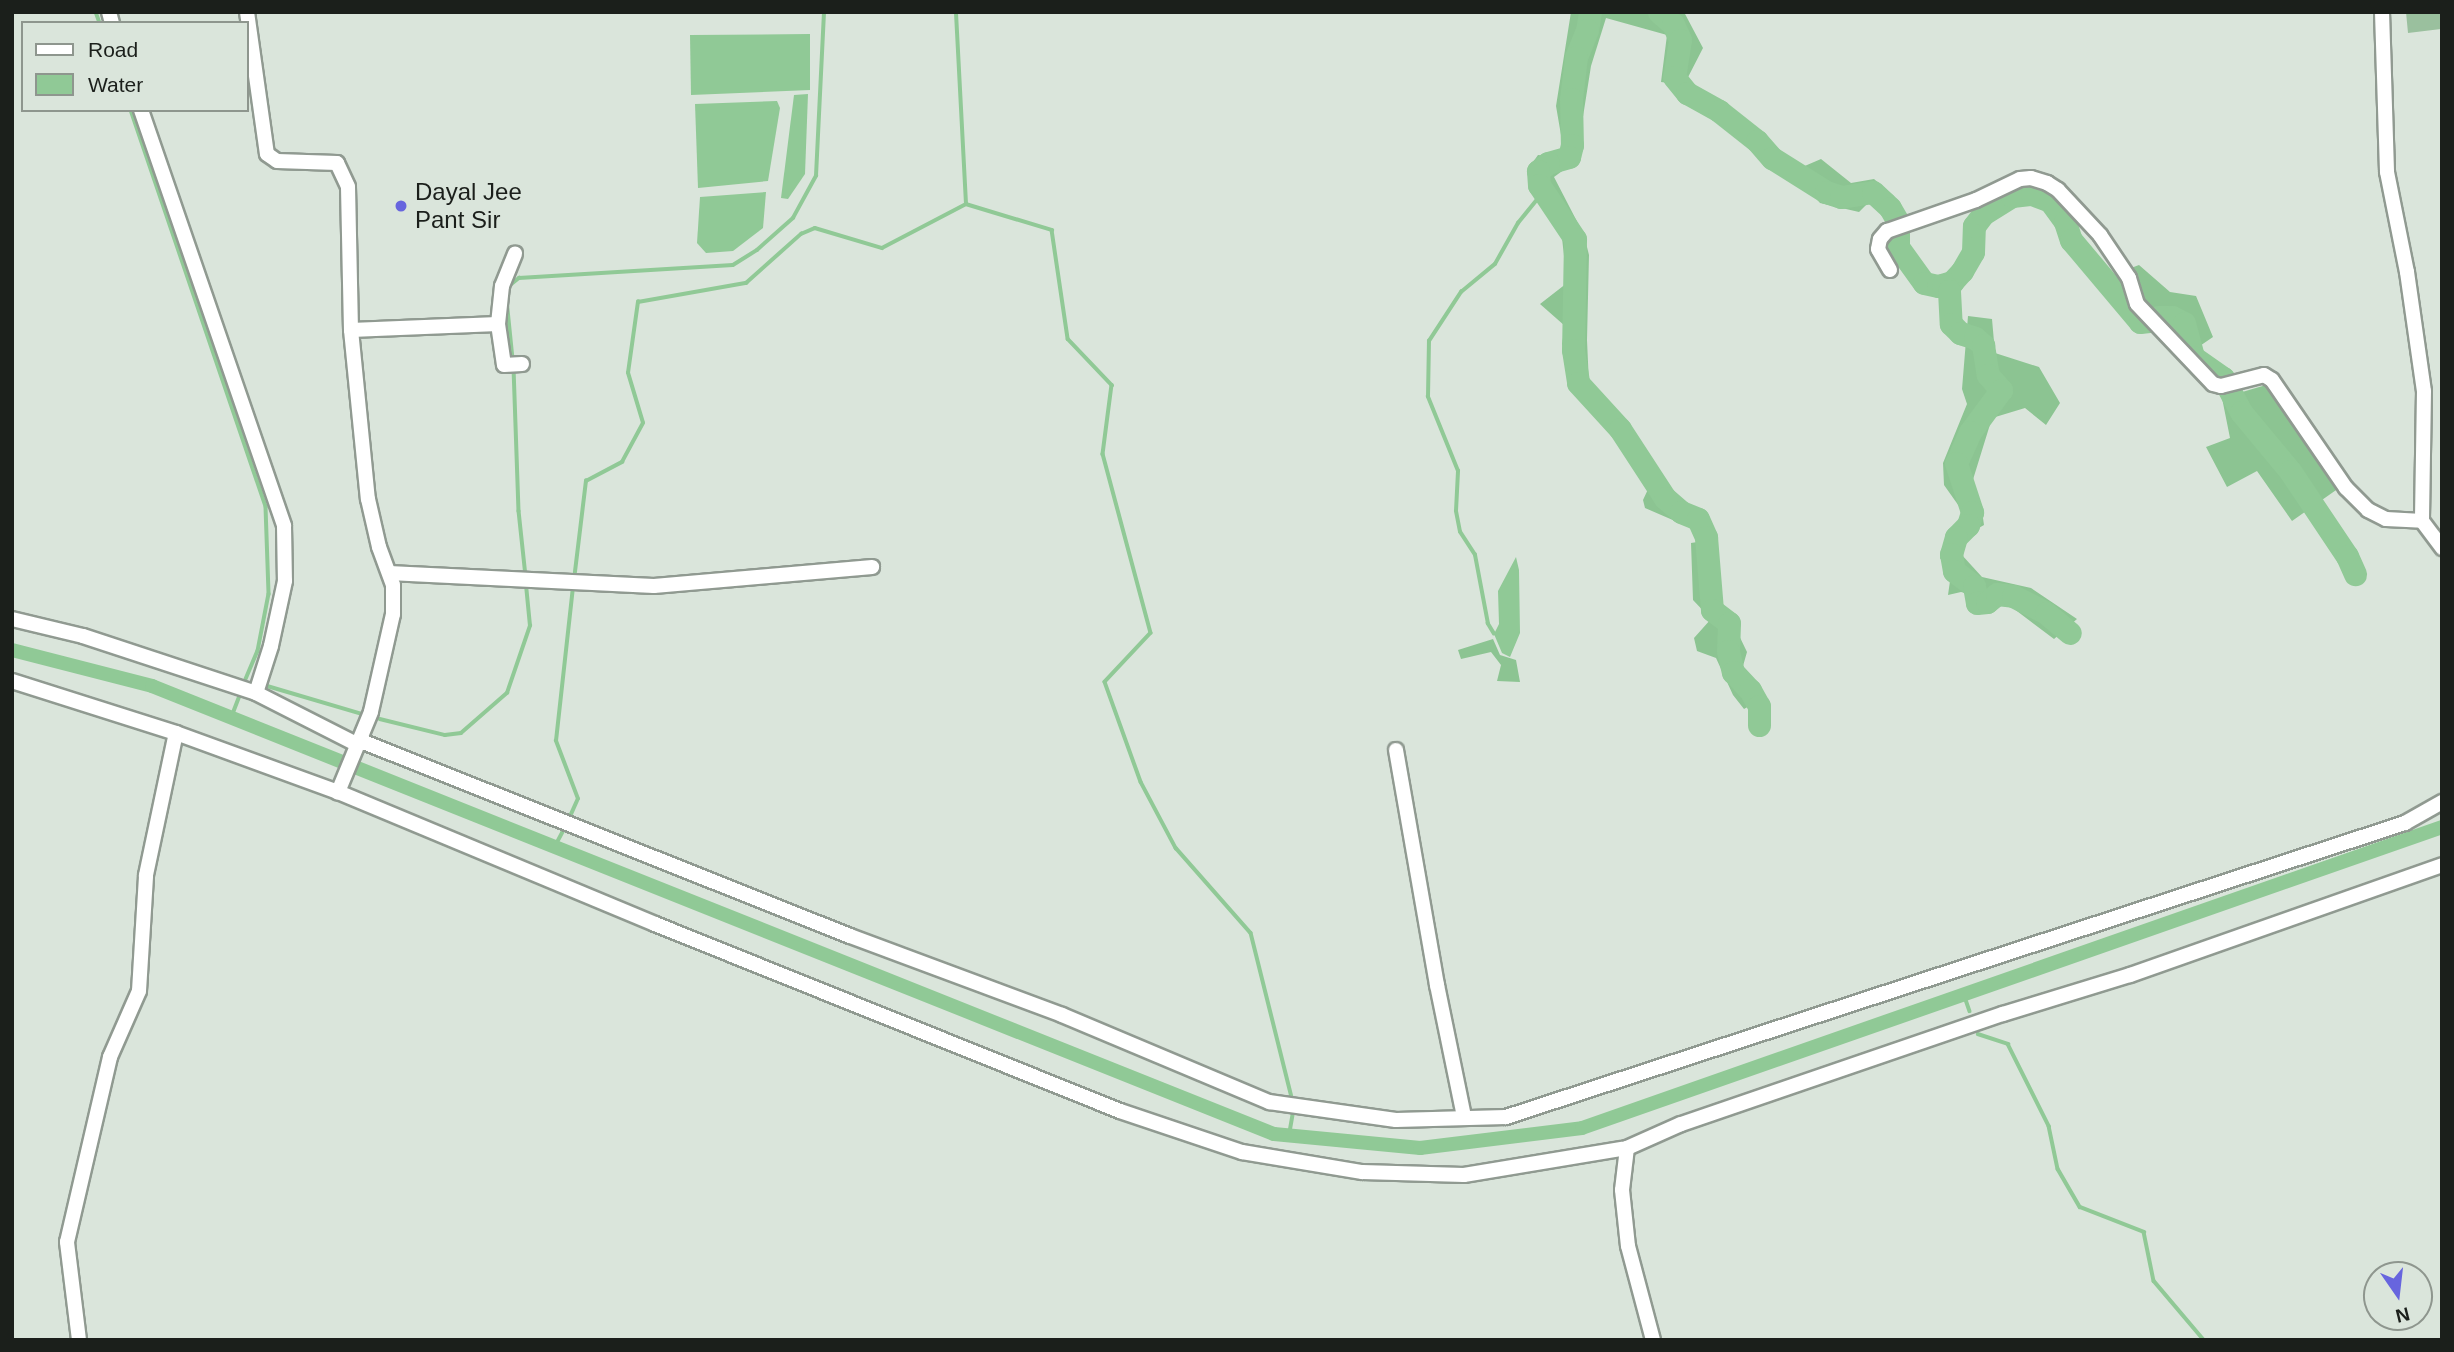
<!DOCTYPE html>
<html>
<head>
<meta charset="utf-8">
<style>
  body { margin:0 }
  #map { position:relative; width:2454px; height:1352px; overflow:hidden; background:#dae5db; font-family:Arial,sans-serif }
  div>[style] { position:absolute }
  .green>* { inset:0; background:#9ac09e }
  .forest>* { inset:0; background:#8cc492 }
  .water>* { inset:0; background:#90c996 }
  .stream>* { height:3.5px; margin:-1.75px; padding:0 1.75px; transform-origin:1.75px; border-radius:1.75px; background:#90c996 }
  .canal>* { height:14px; margin:-7px; padding:0 7px; transform-origin:7px; border-radius:7px; background:#90c996 }
  .river>* { height:23px; margin:-11.5px; padding:0 11.5px; transform-origin:11.5px; border-radius:11.5px; background:#90c996 }
  .roads { filter:drop-shadow(2px 0 #909a91) drop-shadow(-2px 0 #909a91) drop-shadow(0 2px #909a91) drop-shadow(0 -2px #909a91) }
  .minor>* { height:14px; margin:-7px; padding:0 7px; transform-origin:7px; border-radius:7px; background:#fff }
  .dots>* { width:19px; height:19px; translate:-50% -50%; box-sizing:border-box; border:4px solid #dae5db; border-radius:50% }
  span { translate:-50% -50%; white-space:nowrap; text-align:center; line-height:1.15; -webkit-text-stroke:6px #dae5db; paint-order:stroke }
  .poi-label { font-size:24px; color:#1b1f1b }
  .left { translate:0 -50%; text-align:left }
  .frame { position:absolute; inset:0; border:14px solid #1b1f1b; pointer-events:none }
  .legend { position:absolute; left:21px; top:21px; width:228px; height:91px; box-sizing:border-box; background:#dae5db; border:2px solid #8e968e; margin:0; padding:9px 12px; list-style:none; font-size:21px; color:#1b1f1b }
  .legend li { display:flex; align-items:center; gap:14px; height:35px }
  .legend b { width:35px; border:2px solid #8e968e }
  .north { position:absolute; left:2363px; top:1261px; width:70px; height:70px; box-sizing:border-box; background:#dae5db; border:2px solid #8e968e; border-radius:50%; rotate:166deg; font-size:19px; font-weight:700; line-height:28px; text-align:center; color:#1b1f1b }
  .north::after { content:''; display:block; margin:auto; width:24px; height:32px; background:#6765de; clip-path:polygon(50% 0,100% 100%,50% 72%,0 100%) }
</style>
</head>
<body>
<div id="map">
  <div class="green">
    <i style="clip-path:polygon(2406px 12px,2442px 12px,2442px 34px,2441px 29px,2408px 33px)"></i>
  </div>
  <div class="forest">
    <i style="clip-path:polygon(1571px 12px,1684px 12px,1703px 48px,1684px 85px,1661px 82px,1667px 35px,1606px 18px,1591px 66px,1576px 161px,1554px 177px,1584px 235px,1589px 255px,1587px 340px,1589px 384px,1605px 408px,1596px 418px,1571px 383px,1562px 344px,1565px 326px,1540px 304px,1567px 283px,1561px 229px,1528px 169px,1538px 155px,1559px 157px,1562px 141px,1556px 106px)"></i>
    <i style="clip-path:polygon(1821px 159px,1851px 183px,1874px 179px,1894px 196px,1901px 215px,1887px 222px,1871px 200px,1859px 212px,1820px 203px,1793px 171px)"></i>
    <i style="clip-path:polygon(2139px 265px,2170px 292px,2196px 296px,2213px 337px,2188px 354px,2140px 301px,2131px 268px)"></i>
    <i style="clip-path:polygon(1968px 316px,1992px 319px,1995px 353px,2039px 367px,2060px 403px,2046px 425px,2025px 408px,1992px 418px,1971px 486px,1982px 511px,1984px 525px,1963px 537px,1961px 554px,1982px 577px,2031px 588px,2077px 619px,2054px 639px,2005px 602px,1961px 592px,1948px 595px,1951px 574px,1940px 558px,1961px 518px,1961px 509px,1944px 485px,1943px 463px,1967px 404px,1962px 389px)"></i>
    <i style="clip-path:polygon(2266px 385px,2339px 488px,2292px 521px,2257px 471px,2227px 487px,2206px 447px,2230px 438px,2222px 398px)"></i>
    <i style="clip-path:polygon(1659px 482px,1668px 495px,1680px 499px,1705px 521px,1682px 524px,1645px 508px,1643px 500px,1650px 485px)"></i>
    <i style="clip-path:polygon(1710px 540px,1714px 559px,1716px 604px,1734px 625px,1747px 652px,1743px 666px,1763px 698px,1744px 709px,1733px 695px,1716px 658px,1697px 651px,1694px 638px,1711px 619px,1693px 600px,1691px 543px)"></i>
    <i style="clip-path:polygon(1493px 639px,1500px 655px,1516px 660px,1520px 682px,1497px 681px,1501px 665px,1491px 652px,1461px 659px,1458px 650px)"></i>
  </div>
  <div class="water">
    <i style="clip-path:polygon(810px 34px,810px 90px,691px 95px,690px 35px)"></i>
    <i style="clip-path:polygon(808px 94px,805px 174px,788px 199px,781px 198px,794px 95px)"></i>
    <i style="clip-path:polygon(777px 101px,780px 108px,768px 181px,698px 188px,695px 104px)"></i>
    <i style="clip-path:polygon(766px 192px,763px 228px,733px 251px,706px 253px,697px 243px,700px 197px)"></i>
    <i style="clip-path:polygon(1516px 557px,1519px 570px,1520px 633px,1510px 657px,1502px 653px,1494px 634px,1499px 624px,1498px 591px)"></i>
  </div>
  <div class="stream">
    <i style="left:96px;top:12px;width:12px;rotate:70deg"></i>
    <i style="left:131px;top:110px;width:419px;rotate:71.2deg"></i>
    <i style="left:266px;top:507px;width:87px;rotate:88deg"></i>
    <i style="left:269px;top:594px;width:58px;rotate:100.9deg"></i>
    <i style="left:258px;top:651px;width:30px;rotate:113deg"></i>
    <i style="left:966px;top:204px;width:90px;rotate:16.8deg"></i>
    <i style="left:1052px;top:230px;width:110px;rotate:81.6deg"></i>
    <i style="left:1068px;top:339px;width:64px;rotate:46.3deg"></i>
    <i style="left:1112px;top:385px;width:70px;rotate:97.4deg"></i>
    <i style="left:1103px;top:454px;width:185px;rotate:75deg"></i>
    <i style="left:1151px;top:633px;width:67px;rotate:133.2deg"></i>
    <i style="left:1105px;top:682px;width:106px;rotate:70.2deg"></i>
    <i style="left:1141px;top:782px;width:75px;rotate:62.1deg"></i>
    <i style="left:1176px;top:848px;width:113px;rotate:48.6deg"></i>
    <i style="left:1251px;top:933px;width:173px;rotate:76deg"></i>
    <i style="left:509px;top:286px;width:13px;rotate:-39deg"></i>
    <i style="left:519px;top:278px;width:214px;rotate:-3.5deg"></i>
    <i style="left:733px;top:265px;width:28px;rotate:-32deg"></i>
    <i style="left:757px;top:250px;width:48px;rotate:-41.6deg"></i>
    <i style="left:793px;top:218px;width:48px;rotate:-61.3deg"></i>
    <i style="left:816px;top:176px;width:164px;rotate:-87.2deg"></i>
    <i style="left:507px;top:300px;width:59px;rotate:84.2deg"></i>
    <i style="left:514px;top:368px;width:143px;rotate:88deg"></i>
    <i style="left:519px;top:511px;width:66px;rotate:83.9deg"></i>
    <i style="left:574px;top:580px;width:100px;rotate:-83.1deg"></i>
    <i style="left:586px;top:481px;width:41px;rotate:-27.8deg"></i>
    <i style="left:622px;top:462px;width:44px;rotate:-61.7deg"></i>
    <i style="left:643px;top:423px;width:52px;rotate:-106.7deg"></i>
    <i style="left:628px;top:373px;width:72px;rotate:-82deg"></i>
    <i style="left:638px;top:302px;width:110px;rotate:-10deg"></i>
    <i style="left:746px;top:283px;width:74px;rotate:-41.7deg"></i>
    <i style="left:801px;top:234px;width:15px;rotate:-23deg"></i>
    <i style="left:815px;top:228px;width:70px;rotate:16.6deg"></i>
    <i style="left:882px;top:248px;width:95px;rotate:-27.6deg"></i>
    <i style="left:966px;top:204px;width:192px;rotate:-93deg"></i>
    <i style="left:1494px;top:634px;width:12px;rotate:-121deg"></i>
    <i style="left:1488px;top:624px;width:70px;rotate:-100.7deg"></i>
    <i style="left:1475px;top:555px;width:27px;rotate:-123deg"></i>
    <i style="left:1460px;top:532px;width:21px;rotate:-101deg"></i>
    <i style="left:1456px;top:511px;width:40px;rotate:-87.1deg"></i>
    <i style="left:1458px;top:471px;width:80px;rotate:-112.1deg"></i>
    <i style="left:1428px;top:397px;width:56px;rotate:-89deg"></i>
    <i style="left:1429px;top:341px;width:59px;rotate:-56.9deg"></i>
    <i style="left:1461px;top:292px;width:44px;rotate:-39.5deg"></i>
    <i style="left:1495px;top:264px;width:47px;rotate:-60.7deg"></i>
    <i style="left:1518px;top:223px;width:41px;rotate:-50.9deg"></i>
    <i style="left:264px;top:685px;width:106px;rotate:16.4deg"></i>
    <i style="left:231px;top:718px;width:25px;rotate:-69deg"></i>
    <i style="left:380px;top:719px;width:67px;rotate:13.8deg"></i>
    <i style="left:445px;top:735px;width:16px;rotate:-7deg"></i>
    <i style="left:461px;top:733px;width:61px;rotate:-41deg"></i>
    <i style="left:507px;top:693px;width:71px;rotate:-71.1deg"></i>
    <i style="left:530px;top:626px;width:41px;rotate:-95.6deg"></i>
    <i style="left:568px;top:821px;width:24px;rotate:-66deg"></i>
    <i style="left:578px;top:799px;width:62px;rotate:-110.8deg"></i>
    <i style="left:556px;top:741px;width:155px;rotate:-83.7deg"></i>
    <i style="left:554px;top:848px;width:24px;rotate:-62deg"></i>
    <i style="left:1964px;top:994px;width:18px;rotate:71deg"></i>
    <i style="left:1978px;top:1034px;width:32px;rotate:18deg"></i>
    <i style="left:2008px;top:1044px;width:92px;rotate:63.4deg"></i>
    <i style="left:2049px;top:1126px;width:44px;rotate:78.2deg"></i>
    <i style="left:2058px;top:1169px;width:44px;rotate:59.9deg"></i>
    <i style="left:2080px;top:1207px;width:69px;rotate:21.3deg"></i>
    <i style="left:2144px;top:1232px;width:50px;rotate:78.5deg"></i>
    <i style="left:2154px;top:1281px;width:77px;rotate:49.7deg"></i>
    <i style="left:1289px;top:1135px;width:22px;rotate:-80deg"></i>
  </div>
  <div class="canal">
    <i style="left:12px;top:650px;width:145px;rotate:14.4deg"></i>
    <i style="left:152px;top:686px;width:1208px;rotate:21.77deg"></i>
    <i style="left:1274px;top:1134px;width:147px;rotate:5.5deg"></i>
    <i style="left:1420px;top:1148px;width:163px;rotate:-7deg"></i>
    <i style="left:1582px;top:1128px;width:911px;rotate:-19.29deg"></i>
  </div>
  <div class="river">
    <i style="left:1590px;top:12px;width:18px;rotate:99deg"></i>
    <i style="left:1587px;top:30px;width:29px;rotate:112deg"></i>
    <i style="left:1576px;top:57px;width:42px;rotate:96.8deg"></i>
    <i style="left:1571px;top:99px;width:46px;rotate:88.8deg"></i>
    <i style="left:1572px;top:145px;width:12px;rotate:104deg"></i>
    <i style="left:1569px;top:157px;width:22px;rotate:164deg"></i>
    <i style="left:1548px;top:163px;width:13px;rotate:141deg"></i>
    <i style="left:1538px;top:171px;width:14px;rotate:86deg"></i>
    <i style="left:1539px;top:185px;width:65px;rotate:56.3deg"></i>
    <i style="left:1575px;top:239px;width:111px;rotate:91deg"></i>
    <i style="left:1573px;top:350px;width:33px;rotate:81deg"></i>
    <i style="left:1578px;top:383px;width:62px;rotate:47.6deg"></i>
    <i style="left:1620px;top:429px;width:82px;rotate:56.9deg"></i>
    <i style="left:1665px;top:498px;width:21px;rotate:41deg"></i>
    <i style="left:1681px;top:512px;width:18px;rotate:22deg"></i>
    <i style="left:1698px;top:519px;width:20px;rotate:66deg"></i>
    <i style="left:1706px;top:537px;width:73px;rotate:85.3deg"></i>
    <i style="left:1712px;top:610px;width:21px;rotate:37deg"></i>
    <i style="left:1729px;top:623px;width:28px;rotate:92deg"></i>
    <i style="left:1728px;top:651px;width:22px;rotate:77deg"></i>
    <i style="left:1733px;top:672px;width:25px;rotate:47deg"></i>
    <i style="left:1750px;top:690px;width:18px;rotate:61deg"></i>
    <i style="left:1759px;top:706px;width:19px;rotate:90deg"></i>
    <i style="left:1659px;top:12px;width:18px;rotate:41deg"></i>
    <i style="left:1673px;top:24px;width:17px;rotate:66deg"></i>
    <i style="left:1680px;top:40px;width:37px;rotate:99deg"></i>
    <i style="left:1674px;top:77px;width:21px;rotate:51deg"></i>
    <i style="left:1687px;top:93px;width:37px;rotate:29deg"></i>
    <i style="left:1719px;top:111px;width:48px;rotate:38.3deg"></i>
    <i style="left:1757px;top:141px;width:23px;rotate:49deg"></i>
    <i style="left:1772px;top:158px;width:64px;rotate:32.2deg"></i>
    <i style="left:1826px;top:192px;width:16px;rotate:18deg"></i>
    <i style="left:1841px;top:197px;width:32px;rotate:-9deg"></i>
    <i style="left:1873px;top:192px;width:23px;rotate:43deg"></i>
    <i style="left:1890px;top:208px;width:16px;rotate:60deg"></i>
    <i style="left:1898px;top:222px;width:25px;rotate:90deg"></i>
    <i style="left:1898px;top:247px;width:44px;rotate:54.2deg"></i>
    <i style="left:1924px;top:283px;width:14px;rotate:12deg"></i>
    <i style="left:1938px;top:286px;width:15px;rotate:-16deg"></i>
    <i style="left:1952px;top:282px;width:15px;rotate:-48deg"></i>
    <i style="left:1962px;top:271px;width:22px;rotate:-60deg"></i>
    <i style="left:1973px;top:252px;width:26px;rotate:-88deg"></i>
    <i style="left:1974px;top:226px;width:15px;rotate:-53deg"></i>
    <i style="left:1983px;top:214px;width:34px;rotate:-32deg"></i>
    <i style="left:2012px;top:196px;width:20px;rotate:-6deg"></i>
    <i style="left:2032px;top:194px;width:19px;rotate:21deg"></i>
    <i style="left:2050px;top:201px;width:26px;rotate:54deg"></i>
    <i style="left:2065px;top:222px;width:19px;rotate:72deg"></i>
    <i style="left:2071px;top:240px;width:107px;rotate:49.9deg"></i>
    <i style="left:2140px;top:322px;width:9px;rotate:-6deg"></i>
    <i style="left:1943px;top:285px;width:8px;rotate:45deg"></i>
    <i style="left:1949px;top:291px;width:33px;rotate:87deg"></i>
    <i style="left:1951px;top:324px;width:13px;rotate:45deg"></i>
    <i style="left:1960px;top:333px;width:16px;rotate:18deg"></i>
    <i style="left:1975px;top:338px;width:11px;rotate:41deg"></i>
    <i style="left:1983px;top:345px;width:30px;rotate:81deg"></i>
    <i style="left:1988px;top:375px;width:20px;rotate:49deg"></i>
    <i style="left:2001px;top:390px;width:52px;rotate:126.4deg"></i>
    <i style="left:1970px;top:432px;width:34px;rotate:114deg"></i>
    <i style="left:1956px;top:463px;width:52px;rotate:71.9deg"></i>
    <i style="left:1972px;top:512px;width:14px;rotate:107deg"></i>
    <i style="left:1968px;top:525px;width:17px;rotate:135deg"></i>
    <i style="left:1956px;top:537px;width:18px;rotate:106deg"></i>
    <i style="left:1951px;top:554px;width:17px;rotate:80deg"></i>
    <i style="left:1954px;top:571px;width:25px;rotate:37deg"></i>
    <i style="left:1974px;top:586px;width:17px;rotate:80deg"></i>
    <i style="left:1977px;top:603px;width:10px;rotate:-6deg"></i>
    <i style="left:1987px;top:602px;width:13px;rotate:-39deg"></i>
    <i style="left:1997px;top:594px;width:16px;rotate:7deg"></i>
    <i style="left:2013px;top:596px;width:37px;rotate:27deg"></i>
    <i style="left:2046px;top:613px;width:31px;rotate:40deg"></i>
    <i style="left:2158px;top:317px;width:14px"></i>
    <i style="left:2172px;top:317px;width:13px;rotate:27deg"></i>
    <i style="left:2184px;top:323px;width:35px;rotate:75deg"></i>
    <i style="left:2193px;top:357px;width:37px;rotate:35deg"></i>
    <i style="left:2223px;top:378px;width:38px;rotate:62deg"></i>
    <i style="left:2241px;top:412px;width:77px;rotate:50.3deg"></i>
    <i style="left:2290px;top:471px;width:102px;rotate:56.2deg"></i>
    <i style="left:2347px;top:556px;width:20px;rotate:66deg"></i>
  </div>
  <div class="roads">
    <div class="minor">
      <i style="left:109px;top:12px;width:11px;rotate:75deg"></i>
      <i style="left:247px;top:12px;width:143px;rotate:82deg"></i>
      <i style="left:267px;top:154px;width:12px;rotate:35deg"></i>
      <i style="left:277px;top:161px;width:60px;rotate:1.9deg"></i>
      <i style="left:337px;top:163px;width:26px;rotate:65deg"></i>
      <i style="left:348px;top:187px;width:143px;rotate:88.8deg"></i>
      <i style="left:351px;top:330px;width:170px;rotate:84.3deg"></i>
      <i style="left:368px;top:499px;width:49px;rotate:77.1deg"></i>
      <i style="left:379px;top:547px;width:40px;rotate:69.8deg"></i>
      <i style="left:393px;top:585px;width:29px;rotate:90deg"></i>
      <i style="left:393px;top:614px;width:100px;rotate:102.7deg"></i>
      <i style="left:371px;top:712px;width:87px;rotate:112.4deg"></i>
      <i style="left:2382px;top:12px;width:160px;rotate:88.2deg"></i>
      <i style="left:2387px;top:172px;width:102px;rotate:78.7deg"></i>
      <i style="left:2407px;top:272px;width:120px;rotate:81.9deg"></i>
      <i style="left:2424px;top:391px;width:130px;rotate:90.9deg"></i>
      <i style="left:2422px;top:521px;width:34px;rotate:53deg"></i>
      <i style="left:141px;top:110px;width:440px;rotate:71deg"></i>
      <i style="left:284px;top:526px;width:55px;rotate:89deg"></i>
      <i style="left:285px;top:581px;width:66px;rotate:102.2deg"></i>
      <i style="left:271px;top:646px;width:49px;rotate:107.7deg"></i>
      <i style="left:1890px;top:270px;width:24px;rotate:-120deg"></i>
      <i style="left:1878px;top:249px;width:10px;rotate:-79deg"></i>
      <i style="left:1880px;top:239px;width:11px;rotate:-49deg"></i>
      <i style="left:1887px;top:231px;width:94px;rotate:-19.2deg"></i>
      <i style="left:1976px;top:200px;width:49px;rotate:-25.5deg"></i>
      <i style="left:2020px;top:179px;width:11px;rotate:-5deg"></i>
      <i style="left:2031px;top:178px;width:17px;rotate:17deg"></i>
      <i style="left:2047px;top:183px;width:13px;rotate:32deg"></i>
      <i style="left:2058px;top:190px;width:62px;rotate:47deg"></i>
      <i style="left:2100px;top:235px;width:52px;rotate:56deg"></i>
      <i style="left:2129px;top:278px;width:27px;rotate:73deg"></i>
      <i style="left:2137px;top:304px;width:110px;rotate:46.5deg"></i>
      <i style="left:2213px;top:384px;width:8px;rotate:14deg"></i>
      <i style="left:2221px;top:386px;width:44px;rotate:-14.3deg"></i>
      <i style="left:2264px;top:375px;width:9px;rotate:32deg"></i>
      <i style="left:2272px;top:380px;width:131px;rotate:55.6deg"></i>
      <i style="left:2346px;top:488px;width:31px;rotate:45deg"></i>
      <i style="left:2368px;top:510px;width:20px;rotate:27deg"></i>
      <i style="left:2386px;top:519px;width:36px;rotate:3deg"></i>
      <i style="left:498px;top:324px;width:38px;rotate:-84deg"></i>
      <i style="left:502px;top:286px;width:35px;rotate:-68deg"></i>
      <i style="left:351px;top:330px;width:147px;rotate:-2.3deg"></i>
      <i style="left:498px;top:324px;width:41px;rotate:81.7deg"></i>
      <i style="left:504px;top:365px;width:18px;rotate:-3deg"></i>
      <i style="left:389px;top:573px;width:265px;rotate:2.8deg"></i>
      <i style="left:654px;top:586px;width:219px;rotate:-5deg"></i>
      <i style="left:12px;top:619px;width:73px;rotate:13.5deg"></i>
      <i style="left:83px;top:636px;width:182px;rotate:18.2deg"></i>
      <i style="left:256px;top:693px;width:112px;rotate:27deg"></i>
      <i style="left:12px;top:681px;width:172px;rotate:17.6deg"></i>
      <i style="left:176px;top:733px;width:172px;rotate:20deg"></i>
      <i style="left:338px;top:792px;width:343px;rotate:22.6deg"></i>
      <i style="left:655px;top:924px;width:501px;rotate:21.91deg"></i>
      <i style="left:1120px;top:1111px;width:129px;rotate:18.6deg"></i>
      <i style="left:1242px;top:1152px;width:122px;rotate:9.5deg"></i>
      <i style="left:1362px;top:1172px;width:102px;rotate:1.7deg"></i>
      <i style="left:1464px;top:1175px;width:165px;rotate:-9.4deg"></i>
      <i style="left:1627px;top:1148px;width:59px;rotate:-24deg"></i>
      <i style="left:1681px;top:1124px;width:340px;rotate:-18.9deg"></i>
      <i style="left:2003px;top:1014px;width:133px;rotate:-17.1deg"></i>
      <i style="left:2130px;top:975px;width:331px;rotate:-19.4deg"></i>
      <i style="left:361px;top:741px;width:526px;rotate:21.74deg"></i>
      <i style="left:850px;top:936px;width:226px;rotate:20.4deg"></i>
      <i style="left:1062px;top:1015px;width:225px;rotate:22.8deg"></i>
      <i style="left:1269px;top:1102px;width:128px;rotate:8.1deg"></i>
      <i style="left:1396px;top:1120px;width:110px;rotate:-1.6deg"></i>
      <i style="left:1506px;top:1117px;width:946px;rotate:-18.11deg"></i>
      <i style="left:2405px;top:823px;width:43px;rotate:-29.6deg"></i>
      <i style="left:1396px;top:750px;width:239px;rotate:80.1deg"></i>
      <i style="left:1437px;top:985px;width:134px;rotate:78.4deg"></i>
      <i style="left:1627px;top:1148px;width:42px;rotate:96.8deg"></i>
      <i style="left:1622px;top:1190px;width:56px;rotate:83.9deg"></i>
      <i style="left:1628px;top:1246px;width:97px;rotate:75.1deg"></i>
      <i style="left:79px;top:1340px;width:99px;rotate:-97deg"></i>
      <i style="left:67px;top:1242px;width:190px;rotate:-76.9deg"></i>
      <i style="left:110px;top:1057px;width:72px;rotate:-66.3deg"></i>
      <i style="left:139px;top:991px;width:116px;rotate:-86.5deg"></i>
      <i style="left:146px;top:875px;width:145px;rotate:-78.1deg"></i>
    </div>
  </div>
  <div class="dots">
    <i style="left:401px;top:206px;background:#6765de"></i>
  </div>
  <div class="poi-label">
    <span class="left" style="left:415px;top:206px">Dayal Jee<br>Pant Sir</span>
  </div>
  <div class="frame"></div>
  <ul class="legend">
  <li><b style="height:9px;background:#fff"></b>Road</li>
  <li><b style="height:19px;background:#90c996"></b>Water</li>
  </ul>
  <div class="north">N</div>
</div>
</body>
</html>
